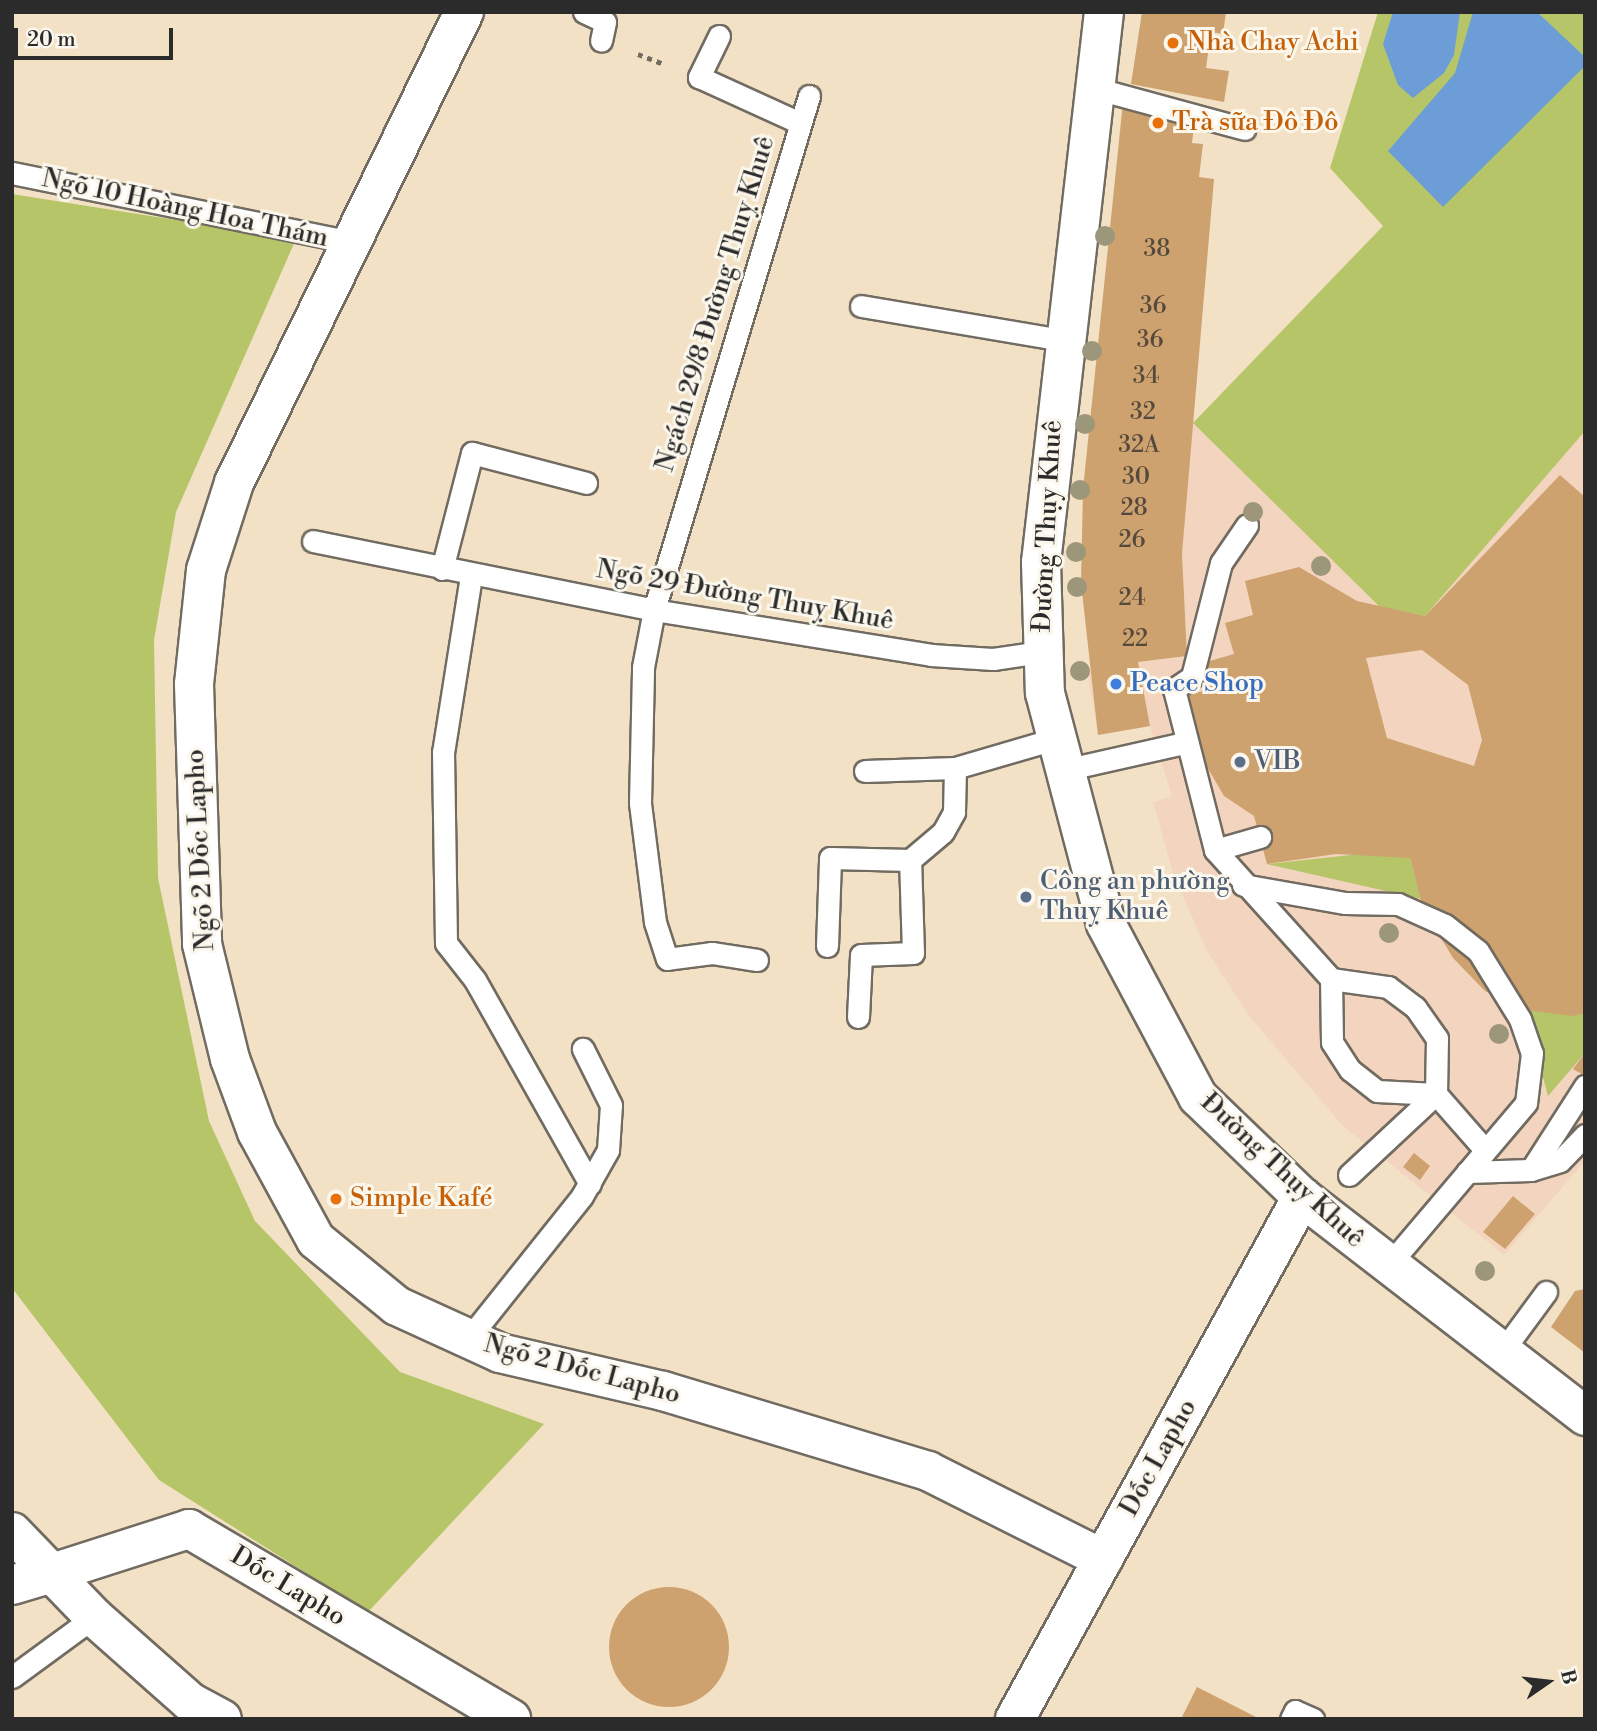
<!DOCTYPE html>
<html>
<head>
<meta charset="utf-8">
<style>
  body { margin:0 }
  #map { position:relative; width:1597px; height:1731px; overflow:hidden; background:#f3e1c5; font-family:"Libre Bodoni",serif }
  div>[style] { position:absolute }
  .built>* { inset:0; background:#f3d4bf }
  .green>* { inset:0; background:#b5c568 }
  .water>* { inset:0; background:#6c9dd6 }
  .building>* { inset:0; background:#cea26e }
  .round { border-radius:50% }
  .path>* { height:4.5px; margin-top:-2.25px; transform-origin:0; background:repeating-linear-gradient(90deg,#716b61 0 5px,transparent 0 10px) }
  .roads { filter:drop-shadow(2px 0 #716b61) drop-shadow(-2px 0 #716b61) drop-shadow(0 2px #716b61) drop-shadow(0 -2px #716b61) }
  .service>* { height:21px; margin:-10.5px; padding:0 10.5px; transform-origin:10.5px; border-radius:10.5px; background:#fff }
  .minor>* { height:38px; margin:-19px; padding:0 19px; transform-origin:19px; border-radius:19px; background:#fff }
  .tertiary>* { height:38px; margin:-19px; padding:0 19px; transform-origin:19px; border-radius:19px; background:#fff }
  .secondary>* { height:38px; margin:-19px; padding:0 19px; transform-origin:19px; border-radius:19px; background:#fff }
  .trees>* { width:20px; height:20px; margin:-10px; border-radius:50%; background:#9c967a }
  .dots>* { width:19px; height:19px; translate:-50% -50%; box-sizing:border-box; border:4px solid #fbf7ec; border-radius:50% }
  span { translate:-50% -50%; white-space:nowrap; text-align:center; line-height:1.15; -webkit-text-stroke:6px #fbf7ec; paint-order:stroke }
  .number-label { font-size:23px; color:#54493c }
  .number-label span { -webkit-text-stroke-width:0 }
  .food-label { font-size:26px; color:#c56008 }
  .left { translate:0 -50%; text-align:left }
  .street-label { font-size:26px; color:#2b2b2b }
  .shop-label { font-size:26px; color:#366cbe }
  .service-label { font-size:26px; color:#4e5e75 }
  .frame { position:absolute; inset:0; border:14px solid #2b2b2b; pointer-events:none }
  .north { position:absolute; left:1513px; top:1647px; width:70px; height:70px; -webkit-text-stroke:5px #fbf7ec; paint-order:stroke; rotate:76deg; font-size:19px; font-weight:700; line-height:28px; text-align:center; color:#2b2b2b }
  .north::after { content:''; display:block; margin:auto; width:24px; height:32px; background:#2b2b2b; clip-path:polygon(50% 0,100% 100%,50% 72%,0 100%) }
  .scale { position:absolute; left:14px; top:28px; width:159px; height:32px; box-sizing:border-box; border:4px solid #2b2b2b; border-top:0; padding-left:9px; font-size:21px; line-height:24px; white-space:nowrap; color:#2b2b2b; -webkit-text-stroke:5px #fbf7ec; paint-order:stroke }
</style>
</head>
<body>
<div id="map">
  <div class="built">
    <i style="clip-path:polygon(1585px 422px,1585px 1161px,1504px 1255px,1343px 1126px,1250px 1017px,1207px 951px,1173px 873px,1153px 802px,1172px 796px,1150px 726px,1098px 735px,1087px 669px,1187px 656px,1182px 554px,1193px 423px)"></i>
  </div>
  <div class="green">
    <i style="clip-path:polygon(1378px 12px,1585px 12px,1585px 431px,1425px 616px,1380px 607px,1193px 423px,1383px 226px,1330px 168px)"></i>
    <i style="clip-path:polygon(12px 194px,296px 239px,176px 512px,154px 640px,158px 878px,209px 1121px,255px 1221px,400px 1372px,544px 1424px,368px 1612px,159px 1480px,12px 1288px)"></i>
    <i style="clip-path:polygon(1369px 853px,1410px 858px,1421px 899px,1267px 864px)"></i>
    <i style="clip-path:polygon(1525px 1010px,1585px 1013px,1585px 1053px,1548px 1096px)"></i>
  </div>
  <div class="water">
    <i style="clip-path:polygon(1393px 12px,1460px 12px,1454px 55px,1444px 73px,1413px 98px,1398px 85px,1383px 44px)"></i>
    <i style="clip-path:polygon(1473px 12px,1537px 12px,1585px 57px,1585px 66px,1443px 207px,1388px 151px,1455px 73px)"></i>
  </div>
  <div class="building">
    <i style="clip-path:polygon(1142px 12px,1226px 12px,1223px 34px,1211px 32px,1206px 68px,1229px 71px,1224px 102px,1131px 84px)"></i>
    <i style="clip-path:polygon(1123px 102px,1196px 111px,1192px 143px,1203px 144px,1199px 177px,1214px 179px,1182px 554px,1187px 656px,1138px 662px,1150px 726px,1098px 735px,1081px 583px,1083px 489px)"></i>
    <i style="clip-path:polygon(evenodd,1560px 475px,1585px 497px,1585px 1013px,1573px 1016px,1525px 1010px,1485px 991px,1453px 958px,1423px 908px,1410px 858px,1336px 854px,1267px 864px,1254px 816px,1224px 796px,1199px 753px,1181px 697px,1210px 689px,1203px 663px,1234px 654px,1225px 623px,1253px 615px,1245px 581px,1299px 567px,1357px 601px,1425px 616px,1560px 475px,1422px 650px,1468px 685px,1482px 740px,1474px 766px,1387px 738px,1366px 658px,1422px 650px)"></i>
    <i style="clip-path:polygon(1585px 1053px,1585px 1076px,1573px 1069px)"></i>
    <i style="clip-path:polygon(1414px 1153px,1430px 1166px,1420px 1180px,1403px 1167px)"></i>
    <i style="clip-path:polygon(1513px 1196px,1535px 1214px,1505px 1249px,1483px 1232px)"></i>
    <i style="clip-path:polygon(1585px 1289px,1585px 1353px,1551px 1327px,1575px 1291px)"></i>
    <i class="round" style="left:609px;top:1587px;width:120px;height:120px"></i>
    <i style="clip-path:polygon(1197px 1687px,1256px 1717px,1255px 1719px,1181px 1719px)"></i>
  </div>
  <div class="path">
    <i style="left:638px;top:54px;width:26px;rotate:21deg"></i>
  </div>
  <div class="roads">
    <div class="service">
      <i style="left:584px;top:12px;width:23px;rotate:25deg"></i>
      <i style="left:605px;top:22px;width:19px;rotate:102deg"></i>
      <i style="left:719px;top:36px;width:46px;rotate:116deg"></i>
      <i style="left:699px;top:77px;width:111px;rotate:24.5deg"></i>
      <i style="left:1094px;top:88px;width:156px;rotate:15.2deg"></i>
      <i style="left:12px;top:173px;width:350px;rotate:11.5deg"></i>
      <i style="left:861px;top:306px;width:204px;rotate:9.6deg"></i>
      <i style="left:1247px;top:525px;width:46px;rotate:124.4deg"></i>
      <i style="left:1221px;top:563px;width:118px;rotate:104.3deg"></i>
      <i style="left:1192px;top:677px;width:22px;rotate:146deg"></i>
      <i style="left:1174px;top:689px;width:166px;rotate:75.7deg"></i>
      <i style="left:1215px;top:850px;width:173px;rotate:48deg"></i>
      <i style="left:1331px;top:979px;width:58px;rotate:8deg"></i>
      <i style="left:1388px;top:987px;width:34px;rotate:37deg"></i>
      <i style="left:1415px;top:1007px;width:38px;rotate:55deg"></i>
      <i style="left:1437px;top:1038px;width:56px;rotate:91deg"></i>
      <i style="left:1436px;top:1094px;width:59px;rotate:-177.1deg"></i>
      <i style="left:1377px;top:1091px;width:34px;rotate:-142deg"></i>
      <i style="left:1350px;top:1070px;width:33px;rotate:-123deg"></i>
      <i style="left:1332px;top:1042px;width:63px;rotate:-90.9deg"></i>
      <i style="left:313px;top:541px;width:348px;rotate:11.4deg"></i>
      <i style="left:654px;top:610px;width:281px;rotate:9.2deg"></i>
      <i style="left:931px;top:655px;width:62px;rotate:3.7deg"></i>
      <i style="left:993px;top:659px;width:49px;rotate:-8.3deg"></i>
      <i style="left:442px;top:569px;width:120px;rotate:-75.5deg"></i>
      <i style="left:472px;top:453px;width:118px;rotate:14.7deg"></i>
      <i style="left:471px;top:576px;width:178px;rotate:99deg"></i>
      <i style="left:443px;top:752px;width:191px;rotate:89.1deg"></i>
      <i style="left:446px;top:943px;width:47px;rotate:51.9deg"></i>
      <i style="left:475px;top:980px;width:234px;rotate:60.6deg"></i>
      <i style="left:1064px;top:770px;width:123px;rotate:-12.7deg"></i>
      <i style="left:865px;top:771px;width:90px;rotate:-1.9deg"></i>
      <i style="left:955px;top:768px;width:103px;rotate:-16.3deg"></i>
      <i style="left:1215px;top:850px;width:47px;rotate:-16.1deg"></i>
      <i style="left:1243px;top:885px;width:104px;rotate:10deg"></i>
      <i style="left:1345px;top:903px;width:53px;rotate:1.1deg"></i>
      <i style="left:1398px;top:904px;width:51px;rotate:24.1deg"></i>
      <i style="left:1445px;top:925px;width:42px;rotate:38.2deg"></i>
      <i style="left:1478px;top:951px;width:80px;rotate:58.3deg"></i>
      <i style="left:1520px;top:1019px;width:36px;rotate:71deg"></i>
      <i style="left:1532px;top:1053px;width:50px;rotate:96.8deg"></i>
      <i style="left:1526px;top:1103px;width:214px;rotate:130.3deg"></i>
      <i style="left:827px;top:946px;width:88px;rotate:-88deg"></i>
      <i style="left:830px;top:858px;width:80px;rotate:1.4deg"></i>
      <i style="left:757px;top:960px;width:46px;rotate:-171.2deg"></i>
      <i style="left:712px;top:953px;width:45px;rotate:172.4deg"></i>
      <i style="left:667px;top:959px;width:39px;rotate:-108deg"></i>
      <i style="left:655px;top:922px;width:120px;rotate:-97.2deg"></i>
      <i style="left:640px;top:803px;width:136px;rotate:-88.7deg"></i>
      <i style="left:643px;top:667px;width:58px;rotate:-79.1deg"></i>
      <i style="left:654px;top:610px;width:537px;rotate:-73.22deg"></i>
      <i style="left:858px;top:1017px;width:62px;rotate:-87.2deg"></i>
      <i style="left:861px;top:955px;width:52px;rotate:-2.2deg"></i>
      <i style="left:913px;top:953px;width:93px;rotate:-91.8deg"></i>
      <i style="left:910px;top:860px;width:43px;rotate:-40.3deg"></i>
      <i style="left:943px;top:832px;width:23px;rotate:-61deg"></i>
      <i style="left:954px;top:812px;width:44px;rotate:-88.7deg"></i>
      <i style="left:1531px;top:1170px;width:100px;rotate:-57.3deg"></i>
      <i style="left:1467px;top:1172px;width:64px;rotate:-1.8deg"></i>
      <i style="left:1531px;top:1170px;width:30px;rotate:-17deg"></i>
      <i style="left:1560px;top:1161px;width:36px;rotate:-46deg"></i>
      <i style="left:1349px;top:1175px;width:119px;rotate:-43deg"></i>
      <i style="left:1436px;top:1094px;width:74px;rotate:48.8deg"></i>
      <i style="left:468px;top:1339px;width:183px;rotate:-51.4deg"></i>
      <i style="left:582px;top:1196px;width:53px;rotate:-60.5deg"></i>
      <i style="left:608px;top:1150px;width:45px;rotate:-86.2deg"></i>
      <i style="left:611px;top:1105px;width:63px;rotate:-116.6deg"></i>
      <i style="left:1501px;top:1353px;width:76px;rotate:-53.6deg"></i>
      <i style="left:12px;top:1677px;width:102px;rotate:-36.2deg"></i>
      <i style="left:1291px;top:1719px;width:9px;rotate:-63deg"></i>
      <i style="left:1295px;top:1711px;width:20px;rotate:24deg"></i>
    </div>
    <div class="minor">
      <i style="left:464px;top:12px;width:524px;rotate:116.03deg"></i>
      <i style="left:234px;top:483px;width:91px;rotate:107.8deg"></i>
      <i style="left:206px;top:570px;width:115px;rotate:96deg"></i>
      <i style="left:194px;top:684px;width:260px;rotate:88.2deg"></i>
      <i style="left:202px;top:944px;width:118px;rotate:76.3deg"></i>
      <i style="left:230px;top:1059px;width:78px;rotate:69.7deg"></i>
      <i style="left:257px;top:1132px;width:123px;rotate:61.4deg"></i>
      <i style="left:316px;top:1240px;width:104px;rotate:39.2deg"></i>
      <i style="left:397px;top:1306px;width:113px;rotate:24.5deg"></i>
      <i style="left:500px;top:1353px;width:167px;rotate:13.1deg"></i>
      <i style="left:663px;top:1391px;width:277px;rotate:16.8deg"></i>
      <i style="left:928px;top:1471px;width:196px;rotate:26.7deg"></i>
      <i style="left:52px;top:1573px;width:144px;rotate:-17.8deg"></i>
      <i style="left:189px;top:1529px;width:374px;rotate:30.5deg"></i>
      <i style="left:1015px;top:1719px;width:596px;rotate:-61.2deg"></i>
    </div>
    <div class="tertiary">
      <i style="left:12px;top:1585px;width:42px;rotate:-16.7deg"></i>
    </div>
    <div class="secondary">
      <i style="left:1104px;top:12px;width:554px;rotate:96.53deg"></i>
      <i style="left:1041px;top:562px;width:131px;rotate:88.3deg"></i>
      <i style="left:1045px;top:693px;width:239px;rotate:75.2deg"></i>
      <i style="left:1106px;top:924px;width:196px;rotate:62deg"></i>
      <i style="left:1198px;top:1097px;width:144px;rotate:43.9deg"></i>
      <i style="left:1302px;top:1197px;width:358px;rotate:37.7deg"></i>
      <i style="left:12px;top:1532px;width:118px;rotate:46deg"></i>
      <i style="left:94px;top:1617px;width:128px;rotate:41.5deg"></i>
      <i style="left:190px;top:1702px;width:36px;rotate:28deg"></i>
    </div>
  </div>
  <div class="trees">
    <i style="left:1105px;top:236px"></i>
    <i style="left:1092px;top:351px"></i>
    <i style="left:1085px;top:424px"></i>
    <i style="left:1080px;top:490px"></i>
    <i style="left:1253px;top:512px"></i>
    <i style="left:1076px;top:552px"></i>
    <i style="left:1321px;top:566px"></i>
    <i style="left:1077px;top:587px"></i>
    <i style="left:1080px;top:671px"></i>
    <i style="left:1389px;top:933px"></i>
    <i style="left:1499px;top:1034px"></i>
    <i style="left:1485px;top:1271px"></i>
  </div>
  <div class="dots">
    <i style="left:1173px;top:43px;background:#e8710a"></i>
    <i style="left:1158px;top:123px;background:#e8710a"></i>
    <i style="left:1116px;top:684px;background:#3f7fe0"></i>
    <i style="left:1240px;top:762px;background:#5c6f8a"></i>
    <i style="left:1026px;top:897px;background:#5c6f8a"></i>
    <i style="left:336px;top:1199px;background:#e8710a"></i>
  </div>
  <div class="number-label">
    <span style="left:1157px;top:249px">38</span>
    <span style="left:1153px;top:306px">36</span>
    <span style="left:1150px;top:340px">36</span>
    <span style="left:1146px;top:376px">34</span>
    <span style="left:1143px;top:412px">32</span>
    <span style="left:1139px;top:445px">32A</span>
    <span style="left:1136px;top:477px">30</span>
    <span style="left:1134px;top:508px">28</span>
    <span style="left:1132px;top:540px">26</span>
    <span style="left:1132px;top:598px">24</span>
    <span style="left:1135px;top:639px">22</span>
  </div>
  <div class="food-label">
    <span class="left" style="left:1187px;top:43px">Nhà Chay Achi</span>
    <span class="left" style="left:1172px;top:123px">Trà sữa Đô Đô</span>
    <span class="left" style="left:350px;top:1199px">Simple Kafé</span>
  </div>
  <div class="street-label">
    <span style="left:185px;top:209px;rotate:12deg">Ngõ 10 Hoàng Hoa Thám</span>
    <span style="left:716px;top:304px;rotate:-73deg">Ngách 29/8 Đường Thuỵ Khuê</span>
    <span style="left:1048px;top:526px;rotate:-87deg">Đường Thụy Khuê</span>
    <span style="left:745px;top:596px;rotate:10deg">Ngõ 29 Đường Thuỵ Khuê</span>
    <span style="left:201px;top:850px;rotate:-93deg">Ngõ 2 Dốc Lapho</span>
    <span style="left:1282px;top:1171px;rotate:43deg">Đường Thụy Khuê</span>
    <span style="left:582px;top:1370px;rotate:15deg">Ngõ 2 Dốc Lapho</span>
    <span style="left:1159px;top:1458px;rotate:-61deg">Dốc Lapho</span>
    <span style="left:288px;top:1587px;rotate:31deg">Dốc Lapho</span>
  </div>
  <div class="shop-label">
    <span class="left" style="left:1130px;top:684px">Peace Shop</span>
  </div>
  <div class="service-label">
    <span class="left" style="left:1254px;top:762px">VIB</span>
    <span class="left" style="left:1040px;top:897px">Công an phường<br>Thuỵ Khuê</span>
  </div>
  <div class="frame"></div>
  <div class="north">B</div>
  <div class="scale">20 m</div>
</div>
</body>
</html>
